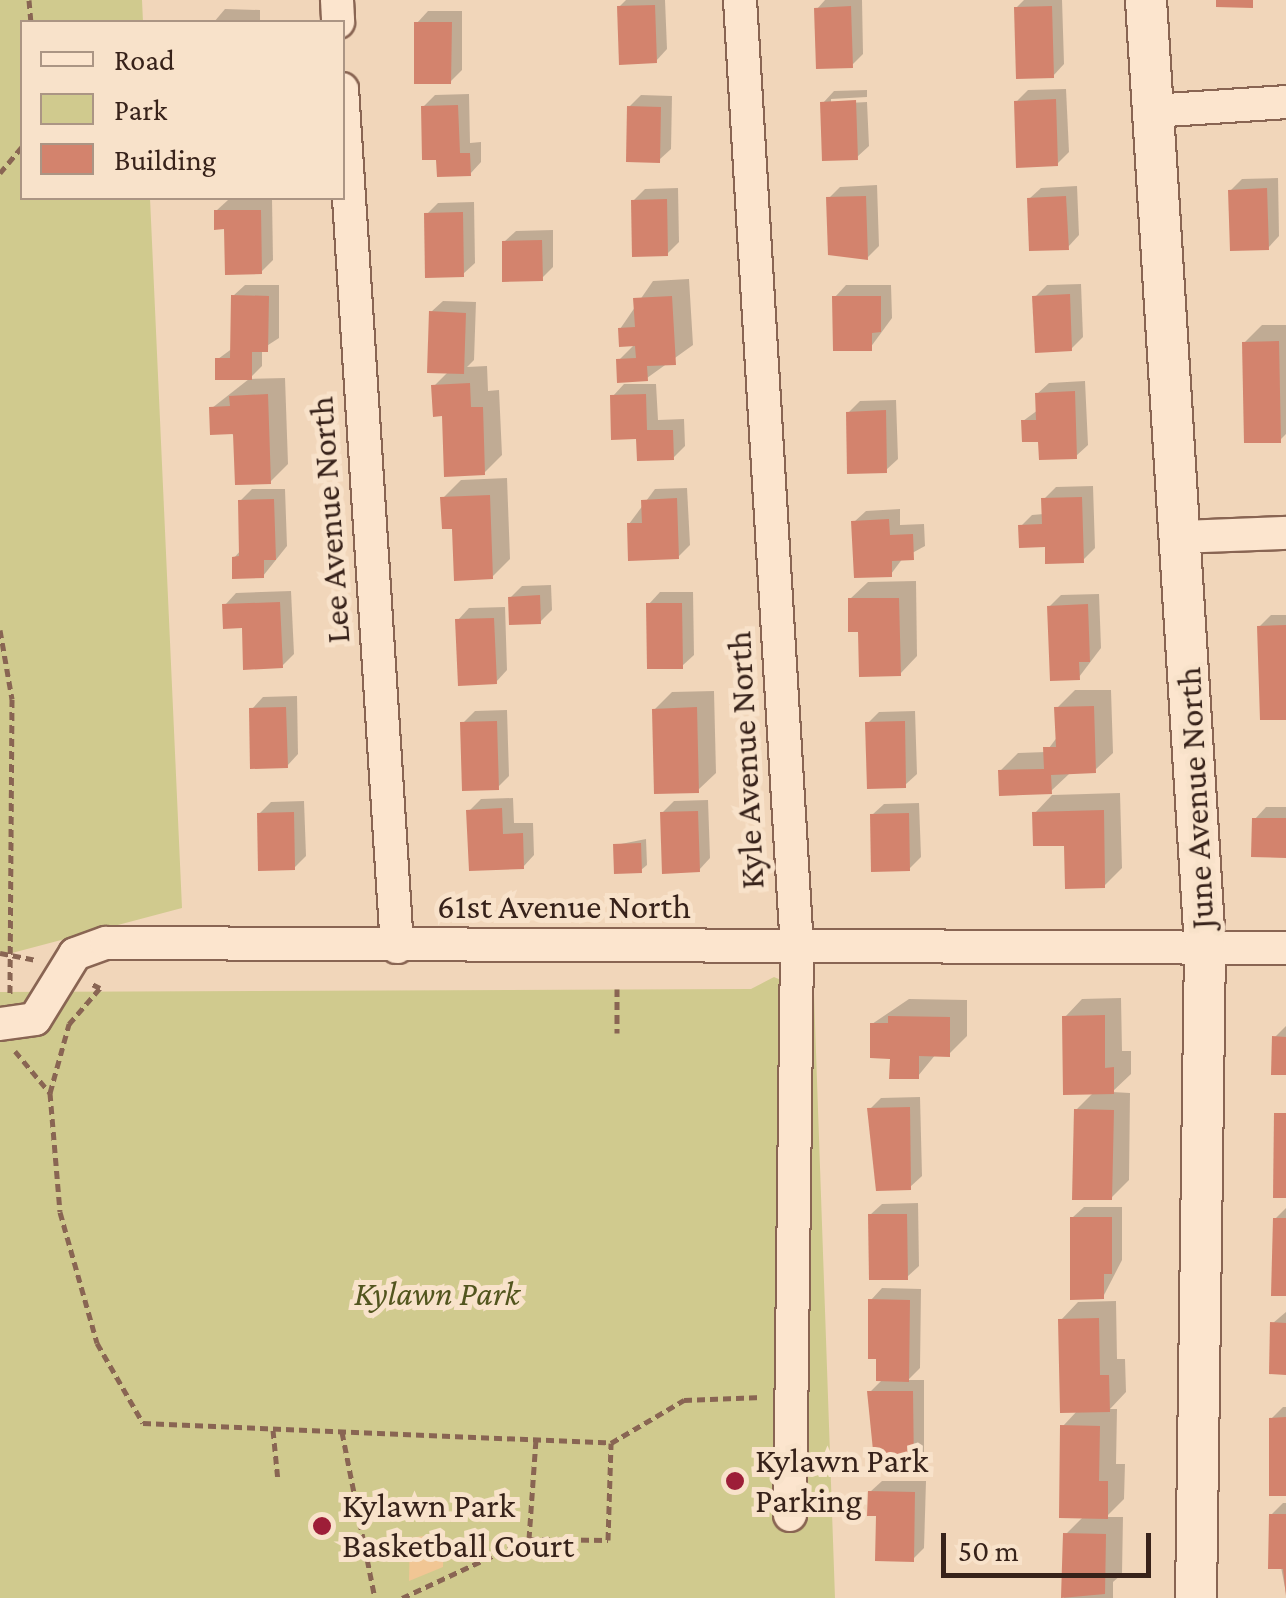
<!DOCTYPE html>
<html>
<head>
<meta charset="utf-8">
<style>
  body { margin:0 }
  #map { position:relative; width:1286px; height:1598px; overflow:hidden; background:#f1d6ba; font-family:"Crimson Pro",serif }
  div>[style] { position:absolute }
  .green>* { inset:0; background:#d0ca8e }
  .sand>* { inset:0; background:#f1c694 }
  .shadow>* { inset:0; background:#0003 }
  .building>* { inset:0; background:#d3836d }
  .path>* { height:5px; margin-top:-2.5px; transform-origin:0; background:repeating-linear-gradient(90deg,#896553 0 8px,transparent 0 13px) }
  .roads { filter:drop-shadow(2px 0 #896553) drop-shadow(-2px 0 #896553) drop-shadow(0 2px #896553) drop-shadow(0 -2px #896553) }
  .minor>* { height:32px; margin:-16px; padding:0 16px; transform-origin:16px; border-radius:16px; background:#fce5ce }
  .tertiary>* { height:40px; margin:-20px; padding:0 20px; transform-origin:20px; border-radius:20px; background:#fce5ce }
  .dots>* { width:28px; height:28px; translate:-50% -50%; box-sizing:border-box; border:5px solid #f8e2ca; border-radius:50% }
  span { translate:-50% -50%; white-space:nowrap; text-align:center; line-height:1.15; -webkit-text-stroke:10px #f8e2ca; paint-order:stroke }
  .street-label { font-size:35px; color:#37221a }
  .park-label { font-size:35px; color:#52551e; font-style:italic }
  .poi-label { font-size:35px; color:#37221a }
  .left { translate:0 -50%; text-align:left }
  .legend { position:absolute; left:20px; top:20px; width:325px; height:180px; box-sizing:border-box; background:#f8e2ca; border:2px solid #ab9584; margin:0; padding:12px 18px; list-style:none; font-size:30px; color:#37221a }
  .legend li { display:flex; align-items:center; gap:20px; height:50px }
  .legend b { width:50px; border:2px solid #ab9584 }
  .scale { position:absolute; left:941px; top:1533px; width:210px; height:45px; box-sizing:border-box; border:5px solid #37221a; border-top:0; padding-left:12px; font-size:30px; line-height:35px; white-space:nowrap; color:#37221a; -webkit-text-stroke:8px #f8e2ca; paint-order:stroke }
</style>
</head>
<body>
<div id="map">
  <div class="green">
    <i style="clip-path:polygon(0 0,142px 0,143px 22px,22px 22px,22px 198px,150px 198px,182px 908px,12px 953px,0 953px)"></i>
    <i style="clip-path:polygon(774px 977px,814px 994px,835px 1598px,0 1598px,0 992px,751px 989px)"></i>
  </div>
  <div class="sand">
    <i style="clip-path:polygon(444px 1533px,443px 1567px,409px 1581px,410px 1538px)"></i>
  </div>
  <div class="shadow">
    <i style="clip-path:polygon(626px 0,665px 0,667px 49px,656px 61px,619px 7px)"></i>
    <i style="clip-path:polygon(825px 0,862px 0,863px 54px,852px 65px,817px 9px)"></i>
    <i style="clip-path:polygon(1024px 0,1062px 0,1064px 64px,1053px 76px,1016px 8px)"></i>
    <i style="clip-path:polygon(225px 9px,260px 10px,260px 22px,214px 22px)"></i>
    <i style="clip-path:polygon(428px 11px,462px 11px,462px 70px,450px 82px,417px 23px)"></i>
    <i style="clip-path:polygon(1066px 89px,1069px 152px,1057px 164px,1016px 102px,1028px 90px)"></i>
    <i style="clip-path:polygon(867px 90px,867px 97px,831px 99px,831px 104px,867px 102px,869px 146px,857px 157px,823px 103px,834px 91px)"></i>
    <i style="clip-path:polygon(469px 94px,470px 143px,481px 142px,481px 162px,470px 174px,438px 157px,423px 107px,435px 95px)"></i>
    <i style="clip-path:polygon(641px 95px,672px 96px,671px 149px,659px 160px,629px 107px)"></i>
    <i style="clip-path:polygon(1278px 178px,1279px 236px,1268px 248px,1230px 191px,1242px 179px)"></i>
    <i style="clip-path:polygon(877px 185px,879px 246px,867px 258px,829px 198px,840px 187px)"></i>
    <i style="clip-path:polygon(1077px 186px,1079px 235px,1068px 247px,1029px 199px,1041px 188px)"></i>
    <i style="clip-path:polygon(678px 188px,679px 242px,667px 254px,633px 201px,645px 189px)"></i>
    <i style="clip-path:polygon(272px 199px,273px 260px,261px 272px,216px 211px,228px 200px)"></i>
    <i style="clip-path:polygon(474px 202px,475px 263px,463px 274px,427px 214px,438px 203px)"></i>
    <i style="clip-path:polygon(553px 230px,553px 267px,542px 278px,504px 242px,516px 231px)"></i>
    <i style="clip-path:polygon(689px 279px,693px 345px,647px 378px,619px 360px,635px 344px,620px 329px,653px 281px)"></i>
    <i style="clip-path:polygon(1081px 284px,1083px 337px,1071px 349px,1035px 297px,1047px 285px)"></i>
    <i style="clip-path:polygon(245px 285px,279px 285px,279px 338px,262px 349px,262px 366px,251px 377px,218px 359px,233px 348px,233px 296px)"></i>
    <i style="clip-path:polygon(846px 285px,891px 285px,892px 318px,870px 348px,835px 297px)"></i>
    <i style="clip-path:polygon(443px 301px,476px 302px,474px 360px,467px 367px,487px 366px,488px 391px,499px 390px,502px 455px,484px 473px,434px 386px,449px 371px,431px 312px)"></i>
    <i style="clip-path:polygon(1262px 325px,1286px 325px,1286px 434px,1280px 440px,1244px 343px)"></i>
    <i style="clip-path:polygon(285px 378px,288px 464px,270px 482px,212px 408px,249px 379px)"></i>
    <i style="clip-path:polygon(1085px 381px,1088px 445px,1076px 456px,1041px 439px,1023px 421px,1038px 410px,1037px 394px,1049px 383px)"></i>
    <i style="clip-path:polygon(624px 384px,656px 384px,658px 420px,684px 419px,685px 446px,673px 458px,639px 437px,613px 396px)"></i>
    <i style="clip-path:polygon(896px 400px,898px 459px,886px 470px,848px 413px,860px 401px)"></i>
    <i style="clip-path:polygon(507px 478px,510px 559px,492px 577px,454px 526px,443px 498px,461px 480px)"></i>
    <i style="clip-path:polygon(1093px 486px,1095px 548px,1083px 560px,1021px 526px,1032px 515px,1044px 514px,1044px 499px,1056px 487px)"></i>
    <i style="clip-path:polygon(687px 488px,690px 545px,678px 557px,629px 524px,655px 489px)"></i>
    <i style="clip-path:polygon(252px 489px,285px 489px,287px 546px,263px 576px,234px 558px,241px 550px,240px 501px)"></i>
    <i style="clip-path:polygon(900px 509px,900px 525px,924px 524px,925px 546px,903px 558px,891px 574px,854px 522px,866px 511px)"></i>
    <i style="clip-path:polygon(916px 581px,917px 656px,900px 674px,861px 629px,850px 599px,868px 582px)"></i>
    <i style="clip-path:polygon(551px 585px,552px 610px,540px 622px,510px 598px,522px 586px)"></i>
    <i style="clip-path:polygon(291px 591px,294px 654px,282px 666px,225px 605px,236px 593px)"></i>
    <i style="clip-path:polygon(660px 592px,693px 592px,694px 655px,682px 666px,649px 604px)"></i>
    <i style="clip-path:polygon(1099px 594px,1101px 648px,1079px 677px,1049px 607px,1061px 595px)"></i>
    <i style="clip-path:polygon(505px 607px,507px 670px,496px 682px,458px 620px,469px 608px)"></i>
    <i style="clip-path:polygon(1271px 615px,1286px 615px,1286px 717px,1259px 627px)"></i>
    <i style="clip-path:polygon(1075px 690px,1111px 690px,1113px 753px,1095px 770px,1069px 774px,1051px 791px,1000px 771px,1018px 753px,1046px 752px,1058px 736px,1057px 708px)"></i>
    <i style="clip-path:polygon(714px 691px,716px 773px,698px 790px,654px 710px,672px 692px)"></i>
    <i style="clip-path:polygon(297px 696px,298px 754px,287px 766px,252px 709px,263px 697px)"></i>
    <i style="clip-path:polygon(507px 710px,509px 776px,498px 787px,463px 723px,475px 711px)"></i>
    <i style="clip-path:polygon(915px 711px,917px 774px,905px 785px,868px 723px,879px 712px)"></i>
    <i style="clip-path:polygon(1120px 793px,1122px 868px,1104px 886px,1035px 813px,1052px 795px)"></i>
    <i style="clip-path:polygon(513px 798px,514px 823px,533px 823px,534px 855px,523px 867px,469px 811px,481px 799px)"></i>
    <i style="clip-path:polygon(708px 800px,710px 858px,699px 870px,662px 813px,674px 801px)"></i>
    <i style="clip-path:polygon(304px 801px,306px 856px,294px 868px,259px 814px,271px 802px)"></i>
    <i style="clip-path:polygon(919px 803px,921px 857px,909px 869px,872px 815px,884px 804px)"></i>
    <i style="clip-path:polygon(1266px 807px,1286px 807px,1286px 855px,1255px 819px)"></i>
    <i style="clip-path:polygon(646px 839px,647px 865px,641px 870px,616px 845px)"></i>
    <i style="clip-path:polygon(1121px 998px,1122px 1051px,1131px 1051px,1131px 1074px,1112px 1092px,1130px 1093px,1129px 1180px,1111px 1198px,1076px 1110px,1094px 1092px,1065px 1017px,1082px 999px)"></i>
    <i style="clip-path:polygon(909px 999px,967px 1000px,967px 1036px,949px 1054px,936px 1054px,918px 1076px,892px 1056px,872px 1024px)"></i>
    <i style="clip-path:polygon(1286px 1026px,1286px 1073px,1275px 1037px)"></i>
    <i style="clip-path:polygon(920px 1097px,922px 1176px,910px 1187px,870px 1109px,881px 1098px)"></i>
    <i style="clip-path:polygon(918px 1203px,919px 1266px,907px 1277px,870px 1215px,882px 1204px)"></i>
    <i style="clip-path:polygon(1084px 1207px,1122px 1207px,1122px 1260px,1103px 1297px,1072px 1218px)"></i>
    <i style="clip-path:polygon(1286px 1208px,1286px 1294px,1275px 1219px)"></i>
    <i style="clip-path:polygon(882px 1288px,921px 1289px,920px 1368px,908px 1380px,924px 1380px,924px 1456px,913px 1468px,870px 1392px,883px 1379px,871px 1300px)"></i>
    <i style="clip-path:polygon(1116px 1301px,1117px 1359px,1125px 1359px,1126px 1392px,1110px 1409px,1117px 1409px,1116px 1464px,1125px 1464px,1124px 1499px,1106px 1517px,1123px 1517px,1122px 1574px,1113px 1582px,1113px 1598px,1064px 1598px,1066px 1534px,1084px 1516px,1063px 1426px,1078px 1410px,1061px 1320px,1078px 1302px)"></i>
    <i style="clip-path:polygon(1286px 1312px,1286px 1372px,1273px 1323px)"></i>
    <i style="clip-path:polygon(1283px 1407px,1286px 1407px,1286px 1493px,1271px 1419px)"></i>
    <i style="clip-path:polygon(882px 1481px,926px 1481px,924px 1548px,913px 1559px,878px 1514px,870px 1492px)"></i>
    <i style="clip-path:polygon(1283px 1503px,1286px 1503px,1286px 1593px,1271px 1515px)"></i>
  </div>
  <div class="building">
    <i style="clip-path:polygon(1216px 0,1253px 0,1253px 8px,1216px 7px)"></i>
    <i style="clip-path:polygon(655px 5px,657px 63px,619px 65px,617px 6px)"></i>
    <i style="clip-path:polygon(851px 6px,853px 68px,816px 69px,814px 8px)"></i>
    <i style="clip-path:polygon(1052px 6px,1054px 78px,1016px 79px,1014px 7px)"></i>
    <i style="clip-path:polygon(414px 22px,452px 22px,451px 84px,414px 84px)"></i>
    <i style="clip-path:polygon(1056px 99px,1058px 166px,1016px 168px,1014px 101px)"></i>
    <i style="clip-path:polygon(856px 100px,858px 160px,822px 161px,820px 102px)"></i>
    <i style="clip-path:polygon(458px 105px,460px 153px,470px 153px,471px 176px,437px 177px,436px 160px,422px 160px,421px 106px)"></i>
    <i style="clip-path:polygon(627px 106px,661px 107px,660px 163px,626px 162px)"></i>
    <i style="clip-path:polygon(1267px 188px,1269px 250px,1230px 251px,1228px 190px)"></i>
    <i style="clip-path:polygon(866px 196px,868px 260px,828px 255px,826px 197px)"></i>
    <i style="clip-path:polygon(1066px 196px,1069px 250px,1029px 251px,1027px 198px)"></i>
    <i style="clip-path:polygon(667px 199px,668px 256px,632px 257px,631px 200px)"></i>
    <i style="clip-path:polygon(214px 210px,261px 210px,262px 274px,225px 275px,224px 229px,214px 230px)"></i>
    <i style="clip-path:polygon(463px 212px,464px 277px,425px 278px,424px 213px)"></i>
    <i style="clip-path:polygon(542px 240px,543px 281px,502px 282px,502px 241px)"></i>
    <i style="clip-path:polygon(1070px 294px,1072px 351px,1035px 353px,1032px 296px)"></i>
    <i style="clip-path:polygon(231px 295px,269px 296px,268px 352px,252px 352px,252px 380px,215px 380px,215px 358px,230px 358px)"></i>
    <i style="clip-path:polygon(672px 296px,676px 365px,647px 366px,648px 381px,617px 383px,616px 359px,636px 358px,635px 346px,619px 347px,618px 328px,635px 327px,633px 298px)"></i>
    <i style="clip-path:polygon(832px 296px,881px 296px,881px 332px,872px 333px,872px 351px,833px 351px)"></i>
    <i style="clip-path:polygon(429px 311px,466px 313px,464px 374px,427px 373px)"></i>
    <i style="clip-path:polygon(1279px 341px,1281px 443px,1244px 443px,1242px 342px)"></i>
    <i style="clip-path:polygon(470px 383px,471px 407px,483px 407px,485px 475px,444px 477px,442px 416px,433px 417px,431px 385px)"></i>
    <i style="clip-path:polygon(1075px 391px,1077px 459px,1039px 460px,1038px 442px,1022px 442px,1021px 420px,1036px 420px,1035px 393px)"></i>
    <i style="clip-path:polygon(268px 394px,271px 484px,235px 485px,233px 434px,210px 435px,209px 407px,230px 406px,229px 396px)"></i>
    <i style="clip-path:polygon(646px 394px,647px 430px,673px 430px,674px 460px,637px 461px,636px 439px,611px 440px,610px 395px)"></i>
    <i style="clip-path:polygon(886px 410px,887px 473px,847px 474px,846px 412px)"></i>
    <i style="clip-path:polygon(490px 495px,493px 579px,454px 581px,452px 529px,442px 529px,440px 497px)"></i>
    <i style="clip-path:polygon(1082px 497px,1084px 563px,1045px 564px,1045px 547px,1019px 548px,1018px 525px,1042px 524px,1041px 498px)"></i>
    <i style="clip-path:polygon(677px 498px,679px 559px,628px 561px,627px 523px,642px 523px,641px 500px)"></i>
    <i style="clip-path:polygon(274px 499px,276px 560px,264px 560px,264px 578px,232px 579px,232px 557px,239px 556px,238px 500px)"></i>
    <i style="clip-path:polygon(889px 519px,890px 535px,913px 534px,914px 560px,892px 561px,892px 577px,854px 578px,851px 521px)"></i>
    <i style="clip-path:polygon(540px 595px,541px 624px,509px 625px,508px 597px)"></i>
    <i style="clip-path:polygon(848px 598px,899px 598px,901px 676px,859px 677px,858px 632px,848px 632px)"></i>
    <i style="clip-path:polygon(280px 602px,283px 668px,243px 670px,242px 628px,223px 629px,222px 604px)"></i>
    <i style="clip-path:polygon(646px 603px,682px 603px,683px 669px,647px 669px)"></i>
    <i style="clip-path:polygon(1088px 604px,1090px 662px,1079px 662px,1080px 680px,1050px 681px,1047px 606px)"></i>
    <i style="clip-path:polygon(494px 618px,497px 684px,458px 686px,455px 619px)"></i>
    <i style="clip-path:polygon(1286px 625px,1286px 720px,1260px 720px,1257px 626px)"></i>
    <i style="clip-path:polygon(1094px 706px,1096px 773px,1051px 775px,1052px 794px,999px 796px,998px 770px,1044px 769px,1043px 747px,1056px 747px,1054px 707px)"></i>
    <i style="clip-path:polygon(286px 707px,288px 768px,250px 769px,249px 708px)"></i>
    <i style="clip-path:polygon(697px 707px,699px 793px,654px 794px,652px 709px)"></i>
    <i style="clip-path:polygon(497px 721px,499px 790px,462px 791px,460px 722px)"></i>
    <i style="clip-path:polygon(905px 721px,906px 788px,867px 789px,865px 722px)"></i>
    <i style="clip-path:polygon(502px 808px,503px 834px,523px 833px,524px 869px,469px 871px,466px 810px)"></i>
    <i style="clip-path:polygon(1104px 810px,1105px 888px,1065px 889px,1064px 846px,1033px 846px,1032px 812px)"></i>
    <i style="clip-path:polygon(698px 811px,700px 872px,662px 874px,660px 812px)"></i>
    <i style="clip-path:polygon(294px 812px,295px 870px,258px 871px,257px 813px)"></i>
    <i style="clip-path:polygon(909px 813px,910px 871px,871px 872px,870px 814px)"></i>
    <i style="clip-path:polygon(1252px 818px,1286px 818px,1286px 858px,1251px 857px)"></i>
    <i style="clip-path:polygon(641px 843px,642px 873px,614px 874px,613px 844px)"></i>
    <i style="clip-path:polygon(1105px 1015px,1105px 1068px,1114px 1067px,1114px 1094px,1063px 1095px,1062px 1016px)"></i>
    <i style="clip-path:polygon(888px 1016px,950px 1017px,950px 1057px,919px 1056px,919px 1079px,889px 1079px,890px 1059px,870px 1058px,870px 1023px,888px 1023px)"></i>
    <i style="clip-path:polygon(1272px 1036px,1286px 1037px,1286px 1075px,1271px 1075px)"></i>
    <i style="clip-path:polygon(910px 1107px,911px 1190px,876px 1191px,867px 1108px)"></i>
    <i style="clip-path:polygon(1074px 1109px,1114px 1110px,1112px 1200px,1072px 1200px)"></i>
    <i style="clip-path:polygon(1274px 1113px,1286px 1113px,1286px 1198px,1273px 1198px)"></i>
    <i style="clip-path:polygon(868px 1214px,907px 1214px,908px 1280px,869px 1280px)"></i>
    <i style="clip-path:polygon(1070px 1217px,1112px 1217px,1112px 1274px,1104px 1274px,1104px 1299px,1070px 1300px)"></i>
    <i style="clip-path:polygon(1273px 1218px,1286px 1218px,1286px 1296px,1271px 1296px)"></i>
    <i style="clip-path:polygon(868px 1299px,910px 1300px,909px 1382px,876px 1381px,876px 1359px,868px 1359px)"></i>
    <i style="clip-path:polygon(1099px 1318px,1100px 1375px,1109px 1375px,1110px 1412px,1060px 1413px,1058px 1319px)"></i>
    <i style="clip-path:polygon(1270px 1322px,1286px 1323px,1286px 1375px,1269px 1374px)"></i>
    <i style="clip-path:polygon(867px 1391px,913px 1391px,914px 1470px,875px 1470px)"></i>
    <i style="clip-path:polygon(1286px 1417px,1286px 1496px,1269px 1496px,1269px 1418px)"></i>
    <i style="clip-path:polygon(1060px 1425px,1100px 1426px,1099px 1481px,1108px 1481px,1108px 1519px,1059px 1518px)"></i>
    <i style="clip-path:polygon(868px 1491px,915px 1492px,914px 1562px,875px 1561px,876px 1516px,867px 1516px)"></i>
    <i style="clip-path:polygon(1269px 1514px,1286px 1514px,1286px 1596px,1283px 1569px,1268px 1569px)"></i>
    <i style="clip-path:polygon(1063px 1533px,1106px 1534px,1105px 1594px,1061px 1598px)"></i>
  </div>
  <div class="path">
    <i style="left:29px;top:0;width:22px;rotate:85deg"></i>
    <i style="left:0;top:173px;width:34px;rotate:-50deg"></i>
    <i style="left:0;top:630px;width:70px;rotate:80.1deg"></i>
    <i style="left:12px;top:699px;width:297px;rotate:90.4deg"></i>
    <i style="left:0;top:953px;width:37px;rotate:11deg"></i>
    <i style="left:617px;top:989px;width:44px;rotate:90deg"></i>
    <i style="left:15px;top:1051px;width:55px;rotate:50.2deg"></i>
    <i style="left:50px;top:1093px;width:119px;rotate:85.2deg"></i>
    <i style="left:60px;top:1212px;width:136px;rotate:74.2deg"></i>
    <i style="left:97px;top:1343px;width:92px;rotate:60.1deg"></i>
    <i style="left:143px;top:1423px;width:468px;rotate:2.4deg"></i>
    <i style="left:611px;top:1443px;width:85px;rotate:-30.5deg"></i>
    <i style="left:684px;top:1400px;width:78px;rotate:-2.2deg"></i>
    <i style="left:50px;top:1093px;width:72px;rotate:-74.6deg"></i>
    <i style="left:69px;top:1024px;width:48px;rotate:-49.3deg"></i>
    <i style="left:100px;top:988px;width:9px;rotate:-153deg"></i>
    <i style="left:273px;top:1430px;width:51px;rotate:84.4deg"></i>
    <i style="left:342px;top:1432px;width:169px;rotate:78.8deg"></i>
    <i style="left:529px;top:1539px;width:99px;rotate:-86deg"></i>
    <i style="left:402px;top:1598px;width:140px;rotate:-24.9deg"></i>
    <i style="left:529px;top:1539px;width:79px;rotate:0.7deg"></i>
    <i style="left:608px;top:1540px;width:97px;rotate:-88.2deg"></i>
  </div>
  <div class="roads">
    <div class="minor">
      <i style="left:337px;top:0;width:22px;rotate:87deg"></i>
      <i style="left:740px;top:0;width:949px;rotate:86.56deg"></i>
      <i style="left:797px;top:947px;width:568px;rotate:90.71deg"></i>
      <i style="left:342px;top:89px;width:860px;rotate:86.33deg"></i>
      <i style="left:1152px;top:111px;width:134px;rotate:-3.8deg"></i>
      <i style="left:1180px;top:537px;width:106px;rotate:-2.2deg"></i>
      <i style="left:0;top:1024px;width:35px;rotate:-8deg"></i>
      <i style="left:35px;top:1019px;width:76px;rotate:-58.4deg"></i>
      <i style="left:75px;top:954px;width:33px;rotate:-20deg"></i>
      <i style="left:106px;top:943px;width:1180px;rotate:0.24deg"></i>
    </div>
    <div class="tertiary">
      <i style="left:1146px;top:0;width:949px;rotate:86.43deg"></i>
      <i style="left:1205px;top:947px;width:651px;rotate:90.79deg"></i>
    </div>
  </div>
  <div class="dots">
    <i style="left:735px;top:1481px;background:#9d1e38"></i>
    <i style="left:322px;top:1526px;background:#9d1e38"></i>
  </div>
  <div class="street-label">
    <span style="left:330px;top:520px;rotate:-94deg">Lee Avenue North</span>
    <span style="left:746px;top:760px;rotate:-93deg">Kyle Avenue North</span>
    <span style="left:1196px;top:798px;rotate:-93deg">June Avenue North</span>
    <span style="left:564px;top:907px">61st Avenue North</span>
  </div>
  <div class="park-label">
    <span style="left:437px;top:1294px">Kylawn Park</span>
  </div>
  <div class="poi-label">
    <span class="left" style="left:755px;top:1481px">Kylawn Park<br>Parking</span>
    <span class="left" style="left:342px;top:1526px">Kylawn Park<br>Basketball Court</span>
  </div>
  <ul class="legend">
  <li><b style="height:12px;background:#fce5ce"></b>Road</li>
  <li><b style="height:28px;background:#d0ca8e"></b>Park</li>
  <li><b style="height:28px;background:#d3836d"></b>Building</li>
  </ul>
  <div class="scale">50 m</div>
</div>
</body>
</html>
